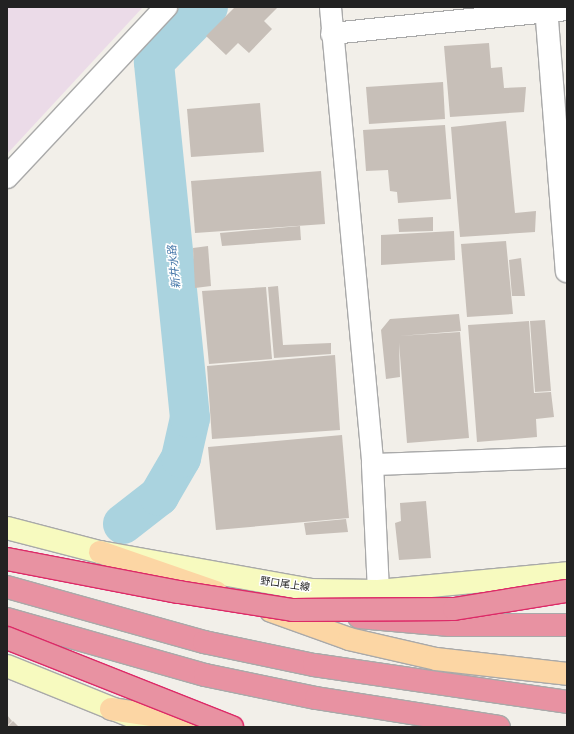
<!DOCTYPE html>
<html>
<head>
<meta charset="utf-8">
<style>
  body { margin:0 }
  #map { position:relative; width:574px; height:734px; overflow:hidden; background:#f2efe9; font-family:"Source Sans 3","Noto Sans JP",sans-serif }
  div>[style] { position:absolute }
  .industrial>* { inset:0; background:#ebdbe8 }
  .river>* { height:40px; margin:-20px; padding:0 20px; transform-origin:20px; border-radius:20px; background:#aad3df }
  .building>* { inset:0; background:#c7bfb8 }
  .roads { filter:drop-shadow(1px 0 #a9a9a9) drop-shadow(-1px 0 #a9a9a9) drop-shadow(0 1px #a9a9a9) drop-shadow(0 -1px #a9a9a9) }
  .minor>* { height:21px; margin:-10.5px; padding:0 10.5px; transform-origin:10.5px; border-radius:10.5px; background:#fff }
  .tertiary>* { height:22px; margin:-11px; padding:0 11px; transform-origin:11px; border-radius:11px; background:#fff }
  .secondary>* { height:22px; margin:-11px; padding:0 11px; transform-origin:11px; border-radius:11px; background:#f7fabf }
  .primary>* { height:22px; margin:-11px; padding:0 11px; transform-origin:11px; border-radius:11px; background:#fcd6a4 }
  .motorway>* { height:22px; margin:-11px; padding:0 11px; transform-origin:11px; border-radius:11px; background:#e892a2 }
  .bridges { filter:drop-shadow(1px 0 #dc2a67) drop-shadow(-1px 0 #dc2a67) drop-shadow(0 1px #dc2a67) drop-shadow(0 -1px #dc2a67) }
  .motorway-bridge>* { height:22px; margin:-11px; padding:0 11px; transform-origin:11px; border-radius:11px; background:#e892a2 }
  span { translate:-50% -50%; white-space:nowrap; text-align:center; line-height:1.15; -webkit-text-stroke:3px #fff; paint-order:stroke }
  .street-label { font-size:10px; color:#222 }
  .water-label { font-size:11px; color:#4a7aab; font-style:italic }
  .frame { position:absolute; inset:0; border:8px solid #222; pointer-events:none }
</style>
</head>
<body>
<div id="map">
  <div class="industrial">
    <i style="clip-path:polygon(7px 7px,143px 7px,7px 154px)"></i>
  </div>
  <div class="river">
    <i style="left:123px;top:524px;width:46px;rotate:-37.9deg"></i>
    <i style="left:159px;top:496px;width:44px;rotate:-59.9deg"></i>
    <i style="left:181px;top:458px;width:41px;rotate:-77.3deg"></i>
    <i style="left:190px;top:418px;width:358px;rotate:-95.8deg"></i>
    <i style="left:154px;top:62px;width:77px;rotate:-45.5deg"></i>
  </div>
  <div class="building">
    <i style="clip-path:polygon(235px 7px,278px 7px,264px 21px,272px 29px,249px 53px,238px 43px,226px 55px,206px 36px)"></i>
    <i style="clip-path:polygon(489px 43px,491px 68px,502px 67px,504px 88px,526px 87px,524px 112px,450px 117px,444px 46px)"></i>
    <i style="clip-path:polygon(443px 82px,445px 119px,369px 124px,366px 87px)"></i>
    <i style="clip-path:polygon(260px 103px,264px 152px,191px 157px,187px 109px)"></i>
    <i style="clip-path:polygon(506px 121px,515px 213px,536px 211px,535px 232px,460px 237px,451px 127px)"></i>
    <i style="clip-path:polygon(445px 125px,451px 199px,398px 203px,397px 192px,390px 191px,388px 170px,366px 171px,363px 130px)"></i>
    <i style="clip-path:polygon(321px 171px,325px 224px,195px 233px,191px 181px)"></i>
    <i style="clip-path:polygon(433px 217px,433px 231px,399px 232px,398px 219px)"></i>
    <i style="clip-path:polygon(300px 226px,301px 240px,222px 246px,220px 233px)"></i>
    <i style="clip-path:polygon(454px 231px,455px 260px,381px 265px,381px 235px)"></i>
    <i style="clip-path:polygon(506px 241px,513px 314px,467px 317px,461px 244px)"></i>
    <i style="clip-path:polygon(208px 246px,211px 286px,195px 288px,193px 248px)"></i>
    <i style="clip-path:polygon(521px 258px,525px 296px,512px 296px,509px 260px)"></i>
    <i style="clip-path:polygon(278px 286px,283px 345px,331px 343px,331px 354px,274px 358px,268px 287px)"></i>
    <i style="clip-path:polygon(266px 287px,272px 359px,209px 364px,202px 291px)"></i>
    <i style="clip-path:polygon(459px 314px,461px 331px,399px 336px,460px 332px,469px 438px,407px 443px,399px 343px,400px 377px,386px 379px,381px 330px,390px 319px)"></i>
    <i style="clip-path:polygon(545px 320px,551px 391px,535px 392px,530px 321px)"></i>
    <i style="clip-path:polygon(529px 321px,534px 393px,551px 392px,554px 417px,536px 419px,537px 437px,477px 442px,468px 325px)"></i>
    <i style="clip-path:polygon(335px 355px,340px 430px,212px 439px,207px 366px)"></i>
    <i style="clip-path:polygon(342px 435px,349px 518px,216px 530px,208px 447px)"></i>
    <i style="clip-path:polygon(426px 501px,431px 558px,399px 560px,395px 523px,401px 521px,400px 503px)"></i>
    <i style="clip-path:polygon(346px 519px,348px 532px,306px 535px,304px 523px)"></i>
    <i style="clip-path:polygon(7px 715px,12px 721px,7px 726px)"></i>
    <i style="clip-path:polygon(13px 721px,19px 727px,7px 727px)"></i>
  </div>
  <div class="roads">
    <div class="minor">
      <i style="left:330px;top:7px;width:459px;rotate:84.7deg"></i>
      <i style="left:372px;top:464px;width:127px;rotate:87.3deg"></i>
      <i style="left:331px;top:33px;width:237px;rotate:-5.8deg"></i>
      <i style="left:372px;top:464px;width:195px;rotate:-2.1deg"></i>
    </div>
    <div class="tertiary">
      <i style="left:546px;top:7px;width:265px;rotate:85.5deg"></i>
      <i style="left:7px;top:177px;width:233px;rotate:-46.9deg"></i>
    </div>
    <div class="secondary">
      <i style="left:7px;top:528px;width:96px;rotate:14.5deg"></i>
      <i style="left:100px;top:552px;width:214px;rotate:10.2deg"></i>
      <i style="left:311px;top:590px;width:67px;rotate:0.9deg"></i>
      <i style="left:378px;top:591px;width:190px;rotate:-5.4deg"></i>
      <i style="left:7px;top:666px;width:163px;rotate:22deg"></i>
    </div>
    <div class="primary">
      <i style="left:100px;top:552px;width:123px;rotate:19deg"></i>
      <i style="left:271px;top:611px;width:83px;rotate:19.7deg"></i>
      <i style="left:349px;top:639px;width:89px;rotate:12.9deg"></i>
      <i style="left:436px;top:659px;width:132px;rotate:6.5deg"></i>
      <i style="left:111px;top:709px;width:103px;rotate:8.4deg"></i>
    </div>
    <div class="motorway">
      <i style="left:7px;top:587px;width:205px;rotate:15.6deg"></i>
      <i style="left:204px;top:642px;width:112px;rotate:11.8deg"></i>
      <i style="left:314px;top:665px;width:256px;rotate:8.3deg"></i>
      <i style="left:359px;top:617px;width:91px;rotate:5deg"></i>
      <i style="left:450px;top:625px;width:117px"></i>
      <i style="left:7px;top:619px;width:206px;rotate:15.8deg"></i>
      <i style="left:205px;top:675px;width:113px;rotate:11.7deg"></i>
      <i style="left:316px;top:698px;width:185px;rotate:9deg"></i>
    </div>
  </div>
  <div class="bridges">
    <div class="motorway-bridge">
      <i style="left:7px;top:559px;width:175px;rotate:10.9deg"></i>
      <i style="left:179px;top:592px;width:115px;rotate:9deg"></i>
      <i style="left:293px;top:610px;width:161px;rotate:-0.4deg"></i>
      <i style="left:454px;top:609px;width:114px;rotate:-9.1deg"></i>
      <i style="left:7px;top:638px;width:242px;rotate:21.6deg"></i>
    </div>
  </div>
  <div class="street-label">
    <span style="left:285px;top:585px;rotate:8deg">野口尾上線</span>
  </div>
  <div class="water-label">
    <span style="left:175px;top:267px;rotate:-96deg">新井水路</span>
  </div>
  <div class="frame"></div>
</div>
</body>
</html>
